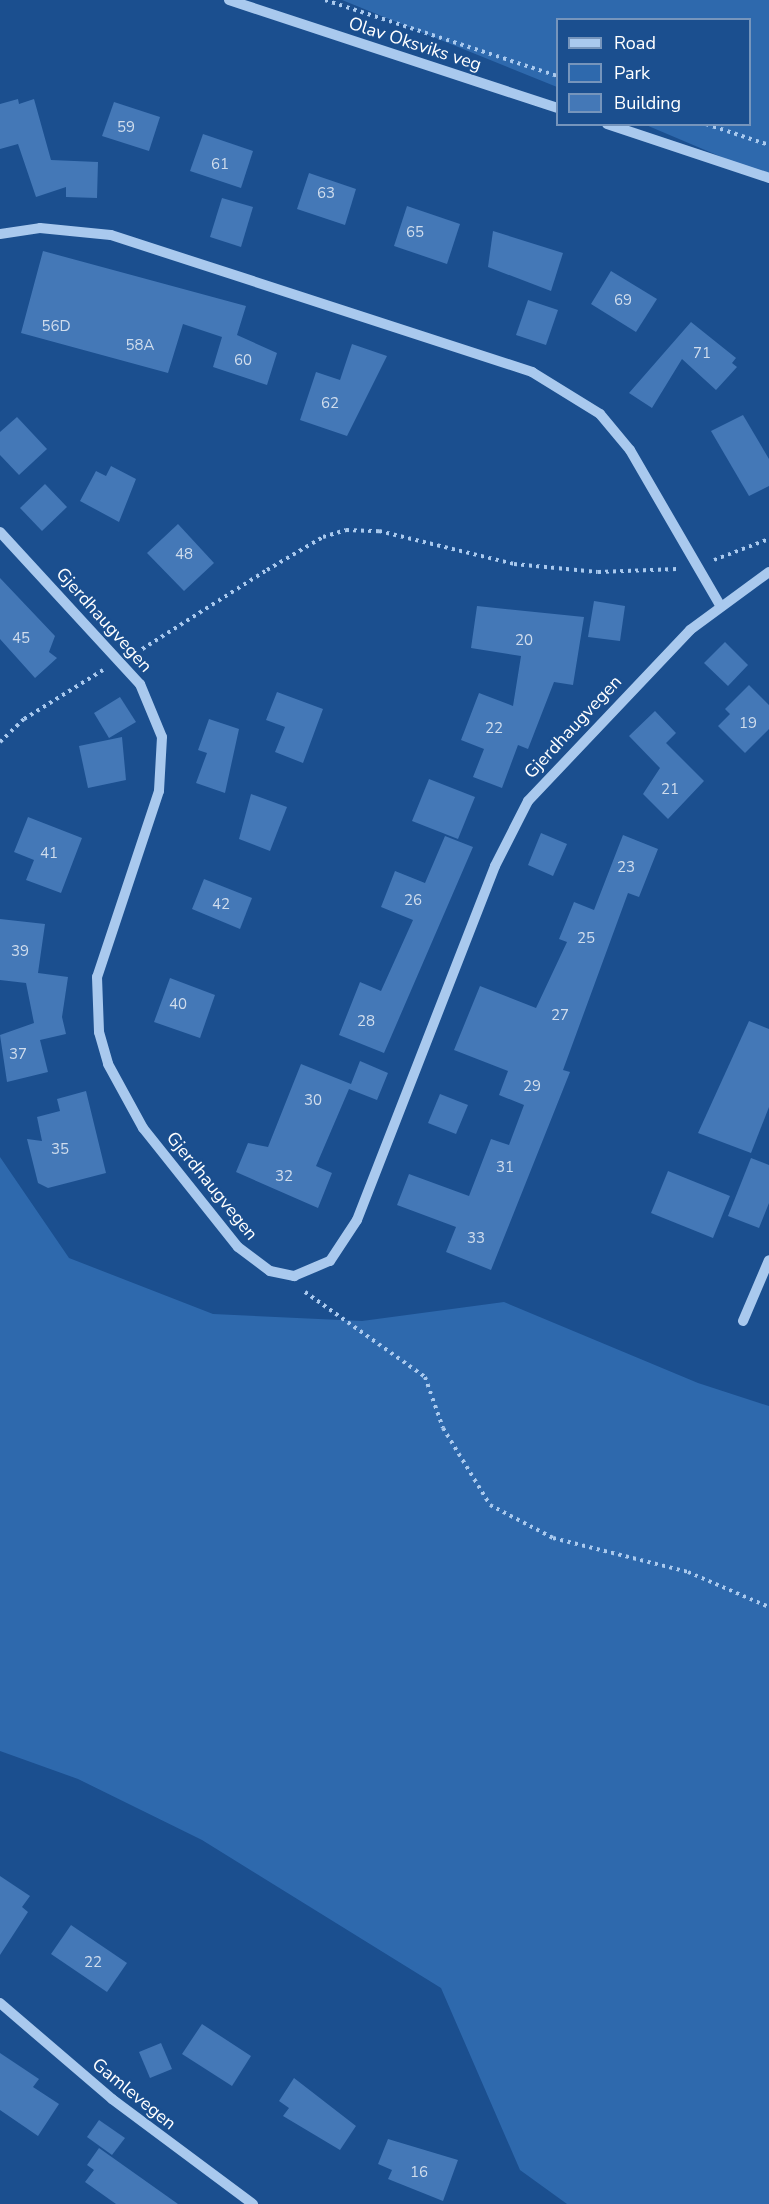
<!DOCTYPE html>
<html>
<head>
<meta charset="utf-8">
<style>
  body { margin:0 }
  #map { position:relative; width:769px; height:2204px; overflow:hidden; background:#1b4f8f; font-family:"Nunito Sans",sans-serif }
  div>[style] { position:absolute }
  .green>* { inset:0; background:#2e69ad }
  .building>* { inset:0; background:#4478b7 }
  .path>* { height:4px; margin-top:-2px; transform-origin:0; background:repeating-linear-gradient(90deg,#a9c9ee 0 3px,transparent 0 7.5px) }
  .minor>* { height:10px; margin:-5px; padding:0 5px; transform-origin:5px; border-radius:5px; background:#a9c9ee }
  span { translate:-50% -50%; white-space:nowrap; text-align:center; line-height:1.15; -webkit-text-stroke:4.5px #1b4f8f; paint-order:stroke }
  .number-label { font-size:15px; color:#d0dded }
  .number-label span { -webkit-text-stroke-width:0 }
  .street-label { font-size:18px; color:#fff }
  .legend { position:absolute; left:556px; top:18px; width:195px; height:108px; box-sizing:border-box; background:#1b4f8f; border:2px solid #7695bc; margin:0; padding:8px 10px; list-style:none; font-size:18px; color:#fff }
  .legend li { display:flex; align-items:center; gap:12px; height:30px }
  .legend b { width:30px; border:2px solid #7695bc }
</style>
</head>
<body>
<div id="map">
  <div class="green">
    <i style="clip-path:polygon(342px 0,769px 0,769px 177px,646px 125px,750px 124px,750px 20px,558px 20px,557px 87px)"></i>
    <i style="clip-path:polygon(0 1157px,69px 1258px,213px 1314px,362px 1321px,504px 1302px,698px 1383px,769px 1406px,769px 2204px,567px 2204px,520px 2170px,441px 1988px,202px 1840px,78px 1779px,0 1751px)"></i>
  </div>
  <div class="building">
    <i style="clip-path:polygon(18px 99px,19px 104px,34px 99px,51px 160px,98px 162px,97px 198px,66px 197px,66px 187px,36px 197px,18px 144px,0 149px,0 104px)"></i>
    <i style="clip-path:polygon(114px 102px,160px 117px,149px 151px,102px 136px)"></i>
    <i style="clip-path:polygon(203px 134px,253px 151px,241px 188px,190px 171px)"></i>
    <i style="clip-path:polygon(309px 173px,356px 189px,345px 225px,297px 209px)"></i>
    <i style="clip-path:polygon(222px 198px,253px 207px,241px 247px,210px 237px)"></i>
    <i style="clip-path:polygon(407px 206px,460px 224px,447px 264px,394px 246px)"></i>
    <i style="clip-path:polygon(493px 231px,563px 253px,551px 291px,488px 267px)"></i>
    <i style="clip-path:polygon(43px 251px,246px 306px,237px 335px,277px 353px,267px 385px,213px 367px,222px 337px,183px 324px,168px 373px,21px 333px)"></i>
    <i style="clip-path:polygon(611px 271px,657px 299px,636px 332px,591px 304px)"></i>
    <i style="clip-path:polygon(528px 300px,558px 310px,546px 345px,516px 335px)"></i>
    <i style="clip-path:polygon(691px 322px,736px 358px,732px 363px,737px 367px,716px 390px,682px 359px,652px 408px,629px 393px)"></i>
    <i style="clip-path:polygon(352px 344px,387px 356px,347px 436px,300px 420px,316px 372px,340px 380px)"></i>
    <i style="clip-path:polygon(743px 415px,769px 459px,769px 486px,749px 496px,711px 431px)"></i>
    <i style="clip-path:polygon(17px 417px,47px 449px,19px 475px,0 455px,0 432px)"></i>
    <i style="clip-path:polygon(111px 466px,136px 479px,119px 522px,80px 501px,96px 471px,106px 476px)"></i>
    <i style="clip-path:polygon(45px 484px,67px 507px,42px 531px,20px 508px)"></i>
    <i style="clip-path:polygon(178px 524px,214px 563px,184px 591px,147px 553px)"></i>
    <i style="clip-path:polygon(0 578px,55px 636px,49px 652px,57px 658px,35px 678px,0 639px)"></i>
    <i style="clip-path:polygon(594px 601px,625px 606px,620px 641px,588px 637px)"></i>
    <i style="clip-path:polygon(477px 606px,584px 617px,573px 685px,554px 682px,528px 749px,518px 745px,502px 788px,473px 777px,484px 749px,461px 740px,479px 693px,513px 706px,521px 656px,471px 648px)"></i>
    <i style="clip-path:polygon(725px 642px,748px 665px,728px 686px,704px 663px)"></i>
    <i style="clip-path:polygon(749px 685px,769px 705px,769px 729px,745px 753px,718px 726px,730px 714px,725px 709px)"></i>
    <i style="clip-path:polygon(277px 692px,323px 709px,303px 763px,275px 752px,285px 727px,266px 720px)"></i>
    <i style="clip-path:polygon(120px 697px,136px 722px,109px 738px,94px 713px)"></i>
    <i style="clip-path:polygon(655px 711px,676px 733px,666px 743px,704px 781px,668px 819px,643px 794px,660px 768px,629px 736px)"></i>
    <i style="clip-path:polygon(209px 719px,239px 729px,225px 793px,196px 783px,207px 753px,198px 750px)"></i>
    <i style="clip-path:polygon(122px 737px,126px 780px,88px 788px,79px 746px)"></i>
    <i style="clip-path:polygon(429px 779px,475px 797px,458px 839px,412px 821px)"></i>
    <i style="clip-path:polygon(251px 794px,287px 807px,270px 851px,239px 839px)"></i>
    <i style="clip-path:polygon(28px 817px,82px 838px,61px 893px,26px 880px,34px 860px,14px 852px)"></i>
    <i style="clip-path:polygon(541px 833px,567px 844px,553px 876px,528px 865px)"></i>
    <i style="clip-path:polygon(623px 835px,658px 849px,639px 897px,628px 893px,563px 1070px,570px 1072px,491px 1270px,446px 1252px,456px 1227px,397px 1205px,409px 1174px,469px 1196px,491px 1139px,509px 1145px,524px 1105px,499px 1095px,508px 1071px,454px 1050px,480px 986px,536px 1008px,567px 942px,559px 939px,574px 902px,594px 910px)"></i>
    <i style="clip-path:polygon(445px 836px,473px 847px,384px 1053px,339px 1035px,360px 982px,381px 991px,413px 920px,381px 907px,395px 871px,425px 883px)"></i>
    <i style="clip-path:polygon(204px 879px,252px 898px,240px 929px,192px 909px)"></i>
    <i style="clip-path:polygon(0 919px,45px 924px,38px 973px,68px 977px,62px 1017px,66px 1034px,40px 1040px,48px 1072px,7px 1082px,0 1035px,34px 1023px,26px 983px,0 980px)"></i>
    <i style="clip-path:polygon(170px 978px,215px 995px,200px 1038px,154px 1022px)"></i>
    <i style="clip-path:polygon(749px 1021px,769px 1029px,769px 1107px,751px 1153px,698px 1133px)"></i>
    <i style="clip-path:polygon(360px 1061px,388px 1073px,377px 1100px,349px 1089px,316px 1166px,332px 1173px,318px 1208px,236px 1172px,248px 1143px,268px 1147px,301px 1064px,351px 1084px)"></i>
    <i style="clip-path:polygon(86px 1091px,106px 1173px,48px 1188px,38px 1183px,27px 1139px,42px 1141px,37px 1117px,60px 1111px,57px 1099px)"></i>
    <i style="clip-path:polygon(440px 1094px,468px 1105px,456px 1134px,428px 1123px)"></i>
    <i style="clip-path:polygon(751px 1158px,769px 1165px,769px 1203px,759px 1228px,728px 1216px)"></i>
    <i style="clip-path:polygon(668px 1171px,730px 1196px,713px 1238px,651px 1213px)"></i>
    <i style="clip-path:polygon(0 1876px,30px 1896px,22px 1907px,28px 1912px,0 1955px)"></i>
    <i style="clip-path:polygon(71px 1925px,127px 1963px,107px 1992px,51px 1954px)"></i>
    <i style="clip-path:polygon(202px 2024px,251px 2056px,232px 2086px,182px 2054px)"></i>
    <i style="clip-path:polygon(161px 2043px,172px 2069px,150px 2078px,139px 2052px)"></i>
    <i style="clip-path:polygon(0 2053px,39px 2079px,33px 2087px,59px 2104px,38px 2136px,0 2110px)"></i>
    <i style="clip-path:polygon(294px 2078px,356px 2126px,340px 2150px,283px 2116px,289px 2108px,279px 2101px)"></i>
    <i style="clip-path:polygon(99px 2120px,125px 2138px,112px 2155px,87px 2137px)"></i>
    <i style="clip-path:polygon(388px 2139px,458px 2160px,443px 2201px,388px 2179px,392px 2170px,378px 2164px)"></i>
    <i style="clip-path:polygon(99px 2148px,178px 2204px,116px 2204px,85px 2182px,94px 2170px,87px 2165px)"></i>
  </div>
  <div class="path">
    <i style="left:325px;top:0;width:245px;rotate:18.1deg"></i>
    <i style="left:706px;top:124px;width:66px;rotate:18.4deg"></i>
    <i style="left:714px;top:560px;width:59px;rotate:-20.9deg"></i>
    <i style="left:136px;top:653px;width:155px;rotate:-32.4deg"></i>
    <i style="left:267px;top:570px;width:65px;rotate:-30.5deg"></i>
    <i style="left:323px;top:537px;width:24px;rotate:-17deg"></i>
    <i style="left:346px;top:530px;width:33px;rotate:2deg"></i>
    <i style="left:379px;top:531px;width:139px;rotate:13.7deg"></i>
    <i style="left:514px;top:564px;width:84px;rotate:5.4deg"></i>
    <i style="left:598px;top:572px;width:79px;rotate:-2.2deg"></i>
    <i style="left:0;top:742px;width:33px;rotate:-44deg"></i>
    <i style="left:24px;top:719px;width:93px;rotate:-31.8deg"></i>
    <i style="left:305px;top:1292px;width:147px;rotate:35.3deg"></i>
    <i style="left:425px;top:1377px;width:54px;rotate:70.6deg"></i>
    <i style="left:443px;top:1428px;width:90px;rotate:58.6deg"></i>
    <i style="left:490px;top:1505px;width:71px;rotate:27.6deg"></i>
    <i style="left:553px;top:1538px;width:139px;rotate:14.1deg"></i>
    <i style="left:688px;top:1572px;width:88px;rotate:23.4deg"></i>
  </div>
  <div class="minor">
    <i style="left:229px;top:0;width:346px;rotate:18.2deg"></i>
    <i style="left:607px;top:124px;width:171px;rotate:18.4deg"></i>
    <i style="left:0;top:234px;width:40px;rotate:-8.5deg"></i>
    <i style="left:40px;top:228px;width:71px;rotate:5.6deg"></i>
    <i style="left:111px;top:235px;width:443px;rotate:18deg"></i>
    <i style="left:532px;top:372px;width:80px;rotate:31.7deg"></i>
    <i style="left:600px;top:414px;width:47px;rotate:50.2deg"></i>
    <i style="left:630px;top:450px;width:179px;rotate:59.9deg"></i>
    <i style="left:0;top:532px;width:207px;rotate:47.4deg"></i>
    <i style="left:140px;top:684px;width:57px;rotate:67.5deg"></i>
    <i style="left:162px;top:737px;width:54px;rotate:93.2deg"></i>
    <i style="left:159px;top:791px;width:196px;rotate:108.4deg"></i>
    <i style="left:97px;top:977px;width:55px;rotate:87.9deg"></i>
    <i style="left:99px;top:1032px;width:33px;rotate:74deg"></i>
    <i style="left:108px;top:1064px;width:73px;rotate:61.3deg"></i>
    <i style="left:143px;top:1128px;width:152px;rotate:51.4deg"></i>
    <i style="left:238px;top:1247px;width:40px;rotate:37deg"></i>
    <i style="left:270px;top:1271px;width:25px;rotate:12deg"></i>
    <i style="left:294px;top:1276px;width:39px;rotate:-23deg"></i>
    <i style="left:330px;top:1261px;width:49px;rotate:-56.6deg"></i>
    <i style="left:357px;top:1220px;width:380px;rotate:-68.7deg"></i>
    <i style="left:495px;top:866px;width:73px;rotate:-63.1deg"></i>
    <i style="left:528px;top:801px;width:236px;rotate:-46.5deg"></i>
    <i style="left:690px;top:630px;width:98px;rotate:-36.3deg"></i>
    <i style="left:743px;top:1321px;width:66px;rotate:-66.9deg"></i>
    <i style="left:0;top:2003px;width:148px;rotate:40.6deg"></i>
    <i style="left:112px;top:2099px;width:176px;rotate:36.7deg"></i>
  </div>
  <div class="number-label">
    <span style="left:126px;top:128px">59</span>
    <span style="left:220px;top:165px">61</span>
    <span style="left:326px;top:194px">63</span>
    <span style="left:415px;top:233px">65</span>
    <span style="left:623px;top:301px">69</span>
    <span style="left:56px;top:327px">56D</span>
    <span style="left:140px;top:346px">58A</span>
    <span style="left:702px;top:354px">71</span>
    <span style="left:243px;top:361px">60</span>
    <span style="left:330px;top:404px">62</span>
    <span style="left:184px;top:555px">48</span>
    <span style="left:21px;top:639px">45</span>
    <span style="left:524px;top:641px">20</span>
    <span style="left:748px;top:724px">19</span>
    <span style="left:494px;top:729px">22</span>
    <span style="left:670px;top:790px">21</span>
    <span style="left:49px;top:854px">41</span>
    <span style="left:626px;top:868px">23</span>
    <span style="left:413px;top:901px">26</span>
    <span style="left:221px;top:905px">42</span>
    <span style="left:586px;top:939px">25</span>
    <span style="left:20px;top:952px">39</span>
    <span style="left:178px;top:1005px">40</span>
    <span style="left:560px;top:1016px">27</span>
    <span style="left:366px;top:1022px">28</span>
    <span style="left:18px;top:1055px">37</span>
    <span style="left:532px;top:1087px">29</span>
    <span style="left:313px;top:1101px">30</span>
    <span style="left:60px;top:1150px">35</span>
    <span style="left:505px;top:1168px">31</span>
    <span style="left:284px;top:1177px">32</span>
    <span style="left:476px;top:1239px">33</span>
    <span style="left:93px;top:1963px">22</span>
    <span style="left:419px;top:2173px">16</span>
  </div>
  <div class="street-label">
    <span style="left:415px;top:44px;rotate:18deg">Olav Oksviks veg</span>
    <span style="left:104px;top:620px;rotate:48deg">Gjerdhaugvegen</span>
    <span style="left:573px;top:727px;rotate:-47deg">Gjerdhaugvegen</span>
    <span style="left:212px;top:1186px;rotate:51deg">Gjerdhaugvegen</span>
    <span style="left:134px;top:2094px;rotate:39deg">Gamlevegen</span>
  </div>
  <ul class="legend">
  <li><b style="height:8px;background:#a9c9ee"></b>Road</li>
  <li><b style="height:16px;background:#2e69ad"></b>Park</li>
  <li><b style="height:16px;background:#4478b7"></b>Building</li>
  </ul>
</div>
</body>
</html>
